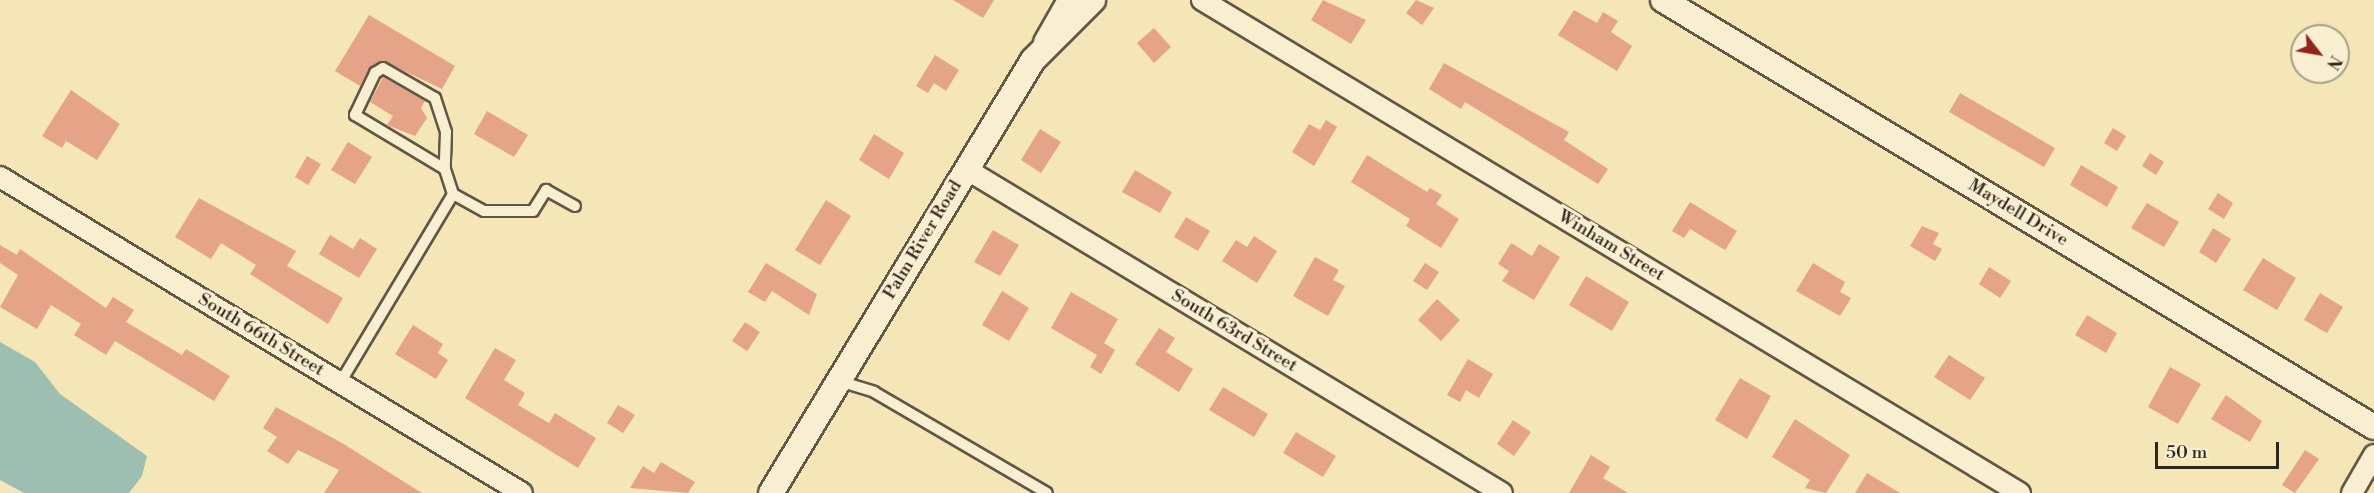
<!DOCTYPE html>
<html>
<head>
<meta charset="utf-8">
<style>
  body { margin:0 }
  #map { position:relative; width:2374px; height:493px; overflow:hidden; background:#f5e6b8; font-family:"Libre Bodoni",serif }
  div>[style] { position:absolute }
  .water>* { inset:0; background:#9cbfb1 }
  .building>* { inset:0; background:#e5a487 }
  .roads { filter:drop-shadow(2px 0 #625644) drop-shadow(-2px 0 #625644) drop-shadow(0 2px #625644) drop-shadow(0 -2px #625644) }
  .service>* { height:10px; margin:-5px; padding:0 5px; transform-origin:5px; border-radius:5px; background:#f8efd1 }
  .minor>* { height:20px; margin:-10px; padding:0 10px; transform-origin:10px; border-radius:10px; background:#f8efd1 }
  .tertiary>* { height:24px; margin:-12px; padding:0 12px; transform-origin:12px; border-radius:12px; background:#f8efd1 }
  span { translate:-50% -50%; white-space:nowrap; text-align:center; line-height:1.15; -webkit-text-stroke:6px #f8efd1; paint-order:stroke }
  .street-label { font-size:18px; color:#31261d }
  .north { position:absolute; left:2290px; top:24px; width:60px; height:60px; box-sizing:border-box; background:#f8efd1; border:2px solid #a89f89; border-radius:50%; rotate:121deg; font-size:16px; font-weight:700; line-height:24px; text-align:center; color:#31261d }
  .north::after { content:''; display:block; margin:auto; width:21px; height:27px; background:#8f2418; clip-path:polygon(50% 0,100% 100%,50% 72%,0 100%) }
  .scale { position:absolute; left:2155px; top:442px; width:124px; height:27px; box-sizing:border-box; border:3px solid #31261d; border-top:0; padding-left:8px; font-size:18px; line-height:21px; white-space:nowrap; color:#31261d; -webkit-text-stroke:4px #f8efd1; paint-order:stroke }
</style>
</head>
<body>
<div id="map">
  <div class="water">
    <i style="clip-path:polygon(0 342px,35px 362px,60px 394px,147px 456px,142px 476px,129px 493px,24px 493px,0 480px)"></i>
  </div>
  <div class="building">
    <i style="clip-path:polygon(953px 0,994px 0,983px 18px)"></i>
    <i style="clip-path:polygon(1323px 0,1366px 20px,1351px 44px,1311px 20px)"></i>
    <i style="clip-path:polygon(1416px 0,1434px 8px,1422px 25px,1406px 13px)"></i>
    <i style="clip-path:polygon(1574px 10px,1597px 23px,1603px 12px,1618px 21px,1611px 32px,1632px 46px,1617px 71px,1558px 35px)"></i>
    <i style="clip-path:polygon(369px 15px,455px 66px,442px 89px,383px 61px,369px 69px,360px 86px,335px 71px)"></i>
    <i style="clip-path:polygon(1154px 28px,1171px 47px,1154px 63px,1137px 43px)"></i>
    <i style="clip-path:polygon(935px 55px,959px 70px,946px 91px,934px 83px,928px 93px,916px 86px)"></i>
    <i style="clip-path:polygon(1444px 63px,1569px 132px,1564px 140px,1608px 169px,1598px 184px,1465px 102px,1461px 109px,1429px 89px)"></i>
    <i style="clip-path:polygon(383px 77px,425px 101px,421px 108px,427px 118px,415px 136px,387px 125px,393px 116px,370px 102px)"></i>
    <i style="clip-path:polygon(71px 90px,120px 124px,97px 160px,66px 141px,62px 148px,42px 136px)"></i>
    <i style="clip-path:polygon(1960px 93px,2055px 148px,2044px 167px,1949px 112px)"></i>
    <i style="clip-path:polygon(487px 111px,528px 135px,514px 157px,474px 134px)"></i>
    <i style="clip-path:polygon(1326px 120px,1337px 127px,1314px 166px,1292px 152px,1309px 124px,1320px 130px)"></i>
    <i style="clip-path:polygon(2113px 128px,2126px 136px,2117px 151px,2104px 143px)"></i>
    <i style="clip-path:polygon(1040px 129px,1061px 142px,1041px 173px,1021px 160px)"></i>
    <i style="clip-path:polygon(874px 134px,904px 153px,889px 179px,859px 160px)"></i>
    <i style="clip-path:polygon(348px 142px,372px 157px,355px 184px,331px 170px)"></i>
    <i style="clip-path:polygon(2150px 153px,2164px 162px,2156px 175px,2142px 166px)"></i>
    <i style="clip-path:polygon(1367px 155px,1427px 192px,1430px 188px,1442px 195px,1436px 204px,1459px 219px,1441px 248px,1406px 226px,1410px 219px,1351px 182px)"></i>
    <i style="clip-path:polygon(307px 156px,321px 164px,308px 185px,295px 177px)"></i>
    <i style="clip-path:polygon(2081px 165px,2118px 187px,2107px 207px,2070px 185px)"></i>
    <i style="clip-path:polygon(1135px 170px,1172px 192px,1160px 213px,1122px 192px)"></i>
    <i style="clip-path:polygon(2218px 193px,2233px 203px,2224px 219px,2208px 209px)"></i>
    <i style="clip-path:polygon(199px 198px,296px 251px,287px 266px,343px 298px,328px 324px,250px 274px,256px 265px,221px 243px,211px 259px,175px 237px)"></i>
    <i style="clip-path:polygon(826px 200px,851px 216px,820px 265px,795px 250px)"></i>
    <i style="clip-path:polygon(1690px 202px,1737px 231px,1725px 250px,1690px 229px,1684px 238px,1672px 231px)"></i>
    <i style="clip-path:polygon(2147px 203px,2179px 222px,2164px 247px,2131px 228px)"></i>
    <i style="clip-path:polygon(1186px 217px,1210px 231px,1198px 251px,1174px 237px)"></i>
    <i style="clip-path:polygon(1922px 226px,1939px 233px,1933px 244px,1942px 249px,1935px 261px,1910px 246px)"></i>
    <i style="clip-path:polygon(2213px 228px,2231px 239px,2216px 263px,2199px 252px)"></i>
    <i style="clip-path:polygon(993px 230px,1019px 245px,1000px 276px,974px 262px)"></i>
    <i style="clip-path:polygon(330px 235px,353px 249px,360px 238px,377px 249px,359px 278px,319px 254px)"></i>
    <i style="clip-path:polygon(1254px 236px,1277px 251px,1257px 283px,1222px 261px,1236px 240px,1247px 247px)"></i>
    <i style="clip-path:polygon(1511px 243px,1532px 256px,1539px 244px,1560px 257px,1534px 300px,1502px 281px,1509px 271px,1498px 264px)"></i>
    <i style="clip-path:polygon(0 245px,17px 255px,20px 249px,106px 308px,113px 297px,134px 310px,126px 322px,182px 355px,186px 349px,230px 376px,214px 401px,115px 341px,106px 355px,74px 335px,81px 324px,51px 305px,37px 329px,0 307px,18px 275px,0 263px)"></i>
    <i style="clip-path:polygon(1315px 257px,1339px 270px,1333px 280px,1345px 286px,1328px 316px,1293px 296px)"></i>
    <i style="clip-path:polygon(2263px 258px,2296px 278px,2277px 310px,2243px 290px)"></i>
    <i style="clip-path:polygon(766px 263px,817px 294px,809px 315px,772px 291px,765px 302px,748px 292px)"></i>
    <i style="clip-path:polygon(1425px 263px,1439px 272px,1427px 290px,1413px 281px)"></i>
    <i style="clip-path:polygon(1813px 263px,1845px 282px,1840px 292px,1851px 298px,1840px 316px,1796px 291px)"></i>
    <i style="clip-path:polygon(1989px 267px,2011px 281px,2000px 298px,1979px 284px)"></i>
    <i style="clip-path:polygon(1586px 276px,1629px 302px,1612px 331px,1569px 305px)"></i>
    <i style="clip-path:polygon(1002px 291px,1029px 308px,1009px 341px,982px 325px)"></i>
    <i style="clip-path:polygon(1071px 292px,1118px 319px,1104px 343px,1115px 350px,1101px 374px,1090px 367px,1097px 355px,1051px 328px)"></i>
    <i style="clip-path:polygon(2320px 293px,2343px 307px,2327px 333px,2304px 320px)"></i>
    <i style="clip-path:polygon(1437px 299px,1460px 320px,1441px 341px,1418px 320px)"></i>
    <i style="clip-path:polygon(2087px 315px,2117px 333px,2106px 353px,2075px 335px)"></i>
    <i style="clip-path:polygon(745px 322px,760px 332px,747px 351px,732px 341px)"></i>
    <i style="clip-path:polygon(413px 325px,443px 344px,438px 353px,448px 360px,436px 379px,395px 354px)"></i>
    <i style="clip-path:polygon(1159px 328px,1175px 338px,1166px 352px,1193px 369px,1179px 392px,1135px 364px)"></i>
    <i style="clip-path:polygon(495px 348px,516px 360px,504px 380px,525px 393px,518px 405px,549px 423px,555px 413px,596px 438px,578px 468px,465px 398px)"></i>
    <i style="clip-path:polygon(1949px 355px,1985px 378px,1970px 400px,1934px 377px)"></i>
    <i style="clip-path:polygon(1468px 359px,1493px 374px,1479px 398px,1466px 390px,1460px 402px,1447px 395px)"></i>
    <i style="clip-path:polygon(2170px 367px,2201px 384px,2178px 424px,2148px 407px)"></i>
    <i style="clip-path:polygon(1740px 378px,1771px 396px,1747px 439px,1715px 420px)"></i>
    <i style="clip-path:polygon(1223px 387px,1268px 414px,1254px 437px,1209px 410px)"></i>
    <i style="clip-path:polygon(2226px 395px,2262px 421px,2250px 442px,2211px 419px)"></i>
    <i style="clip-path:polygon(618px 405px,635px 415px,623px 433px,607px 423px)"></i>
    <i style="clip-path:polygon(276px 407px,342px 443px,422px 493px,324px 493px,339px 470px,298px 450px,288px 464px,267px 451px,277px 437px,263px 428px)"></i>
    <i style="clip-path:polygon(1795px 419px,1850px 455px,1826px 493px,1805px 488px,1810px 480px,1772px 457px)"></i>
    <i style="clip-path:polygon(1513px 420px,1531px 432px,1514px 456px,1497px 444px)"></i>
    <i style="clip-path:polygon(1296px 432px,1336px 456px,1323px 477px,1283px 453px)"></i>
    <i style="clip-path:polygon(2305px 450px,2319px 459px,2295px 493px,2282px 485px)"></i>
    <i style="clip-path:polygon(1591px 455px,1610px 467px,1603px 478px,1628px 493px,1569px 493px)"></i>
    <i style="clip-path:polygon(661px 462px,695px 482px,688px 493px,630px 488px,643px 466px,654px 473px)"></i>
    <i style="clip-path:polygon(1867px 473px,1900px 493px,1855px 493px)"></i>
  </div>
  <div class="roads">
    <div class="service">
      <i style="left:453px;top:194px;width:35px;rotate:29deg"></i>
      <i style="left:484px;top:211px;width:49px"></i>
      <i style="left:533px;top:211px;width:25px;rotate:-58deg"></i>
      <i style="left:546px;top:190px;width:33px;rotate:29deg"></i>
      <i style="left:839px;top:381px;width:37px;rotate:17deg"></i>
      <i style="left:874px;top:392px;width:200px;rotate:30.3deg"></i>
      <i style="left:340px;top:383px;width:220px;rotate:-59.1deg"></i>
      <i style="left:453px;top:194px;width:26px;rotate:-108deg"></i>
      <i style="left:445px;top:169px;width:105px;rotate:-149deg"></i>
      <i style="left:355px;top:115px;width:47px;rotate:-64.5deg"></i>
      <i style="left:375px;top:73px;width:9px;rotate:-32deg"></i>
      <i style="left:383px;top:68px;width:60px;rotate:30deg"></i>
      <i style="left:435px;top:98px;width:36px;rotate:72deg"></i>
      <i style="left:446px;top:132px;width:37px;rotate:92deg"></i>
    </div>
    <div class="minor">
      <i style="left:1202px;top:0;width:955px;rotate:31.08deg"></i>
      <i style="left:1044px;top:42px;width:48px;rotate:-60.3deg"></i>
      <i style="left:966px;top:169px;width:626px;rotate:31.15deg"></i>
      <i style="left:0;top:177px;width:610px;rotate:31.19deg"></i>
      <i style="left:2352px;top:493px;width:44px;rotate:-59.9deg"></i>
    </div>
    <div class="tertiary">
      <i style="left:1663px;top:0;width:829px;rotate:30.99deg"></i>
      <i style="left:771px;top:493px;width:506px;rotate:-58.82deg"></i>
      <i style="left:1033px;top:60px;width:85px;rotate:-45deg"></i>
    </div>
  </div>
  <div class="street-label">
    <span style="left:2018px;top:213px;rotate:31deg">Maydell Drive</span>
    <span style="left:923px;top:240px;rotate:-59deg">Palm River Road</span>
    <span style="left:1611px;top:246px;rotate:31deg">Winham Street</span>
    <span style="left:1234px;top:331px;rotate:31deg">South 63rd Street</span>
    <span style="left:261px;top:335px;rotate:31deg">South 66th Street</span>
  </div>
  <div class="north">N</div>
  <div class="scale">50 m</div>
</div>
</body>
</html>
